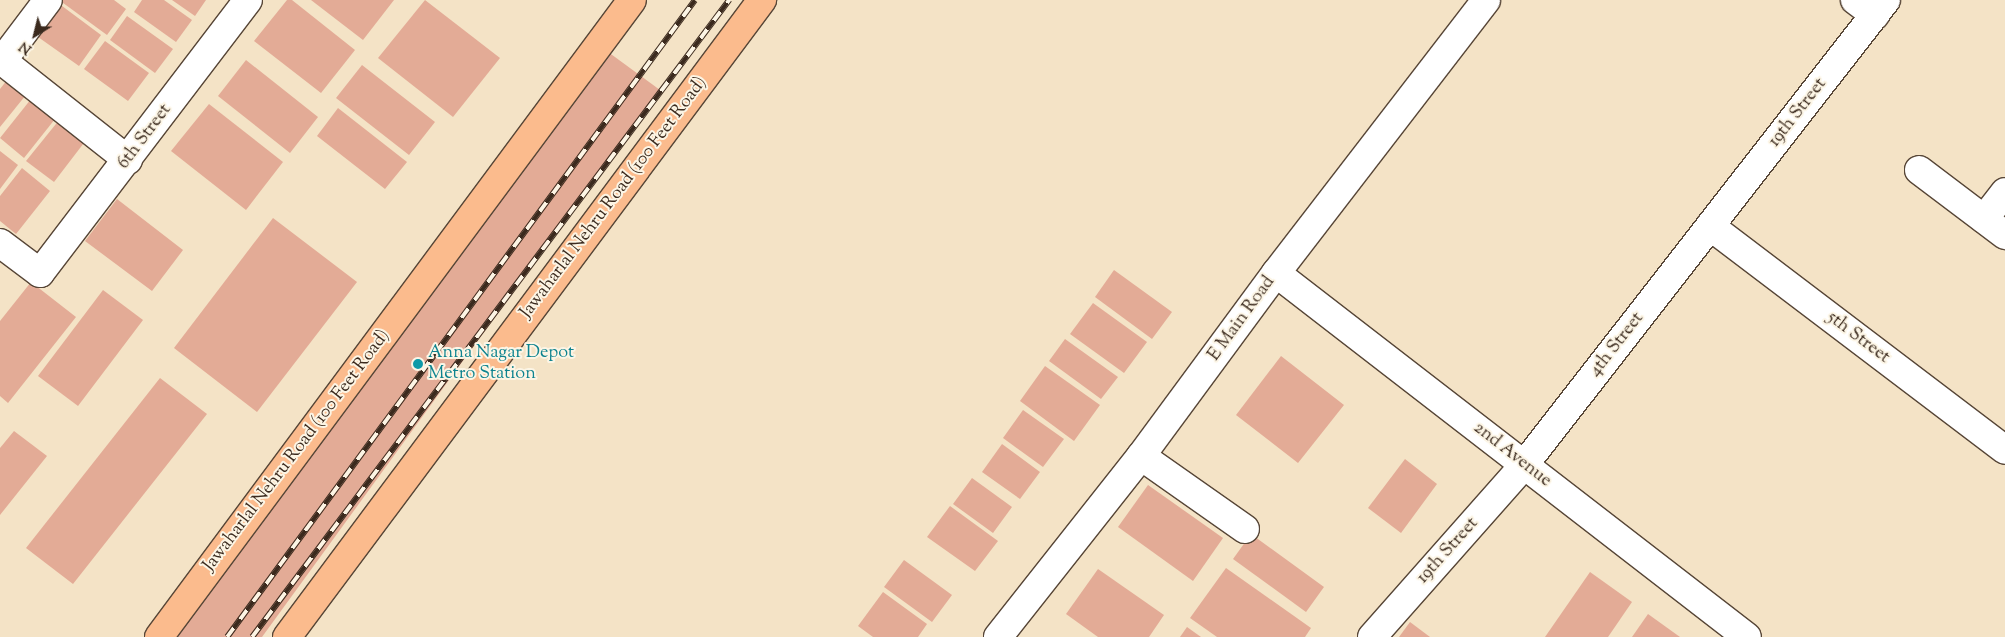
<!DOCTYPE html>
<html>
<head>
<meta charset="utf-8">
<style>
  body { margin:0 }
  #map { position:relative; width:2005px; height:637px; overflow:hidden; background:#f4e3c6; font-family:"Sorts Mill Goudy",serif }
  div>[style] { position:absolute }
  .building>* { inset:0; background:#e3ab96 }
  .roads { filter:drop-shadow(1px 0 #574637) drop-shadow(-1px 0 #574637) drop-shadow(0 1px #574637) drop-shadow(0 -1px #574637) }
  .street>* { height:28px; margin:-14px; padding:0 14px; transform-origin:14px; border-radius:14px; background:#fff }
  .primary>* { height:28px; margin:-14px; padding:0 14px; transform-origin:14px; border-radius:14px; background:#fbbb8d }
  .rail>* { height:5.5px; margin-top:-2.75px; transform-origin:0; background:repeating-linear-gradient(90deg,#fcf5e5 0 11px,#3b2a1e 0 22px); box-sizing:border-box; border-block:1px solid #3b2a1e }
  .dots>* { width:14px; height:14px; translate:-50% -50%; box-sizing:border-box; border:2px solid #fcf5e5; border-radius:50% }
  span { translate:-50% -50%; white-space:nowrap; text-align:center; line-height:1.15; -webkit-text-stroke:4px #fcf5e5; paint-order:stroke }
  .street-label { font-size:18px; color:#3b2a1e }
  .culture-label { font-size:18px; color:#0d838f }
  .left { translate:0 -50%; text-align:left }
  .north { position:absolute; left:10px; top:10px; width:50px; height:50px; -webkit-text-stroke:4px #fcf5e5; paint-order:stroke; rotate:216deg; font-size:14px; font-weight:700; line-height:20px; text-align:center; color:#3b2a1e }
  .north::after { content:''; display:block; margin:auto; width:18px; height:22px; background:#3b2a1e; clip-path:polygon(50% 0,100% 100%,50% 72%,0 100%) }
</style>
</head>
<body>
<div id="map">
  <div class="building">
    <i style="clip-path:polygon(54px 0,101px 35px,79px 66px,31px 32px)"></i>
    <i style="clip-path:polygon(59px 0,114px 0,126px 9px,107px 35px)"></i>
    <i style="clip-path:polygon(142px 0,164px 0,192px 20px,176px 42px,134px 12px)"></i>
    <i style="clip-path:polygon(172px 0,206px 0,195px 16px)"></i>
    <i style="clip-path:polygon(287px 0,292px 0,355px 50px,321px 93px,254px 41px)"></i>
    <i style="clip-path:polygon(311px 0,394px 0,363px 40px)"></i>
    <i style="clip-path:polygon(425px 0,500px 58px,453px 117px,378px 58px)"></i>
    <i style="clip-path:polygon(127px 16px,173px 49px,155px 73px,110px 40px)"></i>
    <i style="clip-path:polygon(105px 41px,149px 73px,128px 101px,84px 69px)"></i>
    <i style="clip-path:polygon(604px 49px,660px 90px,262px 637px,175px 637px)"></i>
    <i style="clip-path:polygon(246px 60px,318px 117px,290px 153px,218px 96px)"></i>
    <i style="clip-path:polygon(362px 65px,435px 122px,409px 155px,336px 98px)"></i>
    <i style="clip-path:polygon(11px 75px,30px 90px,0 127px,0 89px)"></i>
    <i style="clip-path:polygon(35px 94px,59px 114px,24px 158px,0 138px)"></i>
    <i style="clip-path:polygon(209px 104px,283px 162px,246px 210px,171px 151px)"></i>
    <i style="clip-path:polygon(338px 108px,407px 162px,385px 189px,317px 136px)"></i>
    <i style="clip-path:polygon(64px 114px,90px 135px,54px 182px,26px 161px)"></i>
    <i style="clip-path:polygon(0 151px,18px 165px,0 189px)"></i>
    <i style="clip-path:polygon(22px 168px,50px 191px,16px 234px,0 221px,0 196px)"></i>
    <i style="clip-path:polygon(117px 199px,183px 250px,152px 291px,85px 241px)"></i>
    <i style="clip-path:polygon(273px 218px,357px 282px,257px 412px,174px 348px)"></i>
    <i style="clip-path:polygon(1114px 270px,1172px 312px,1152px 339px,1095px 297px)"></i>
    <i style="clip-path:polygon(31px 282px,76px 317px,8px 403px,0 396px,0 321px)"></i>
    <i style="clip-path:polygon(103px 290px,143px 320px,78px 406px,38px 376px)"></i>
    <i style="clip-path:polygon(1093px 303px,1147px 342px,1124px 373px,1070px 334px)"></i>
    <i style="clip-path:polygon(1065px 339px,1118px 377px,1101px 399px,1049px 361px)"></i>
    <i style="clip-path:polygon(1281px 356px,1344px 405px,1298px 463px,1236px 415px)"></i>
    <i style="clip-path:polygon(1045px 366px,1100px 405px,1074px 441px,1020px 401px)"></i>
    <i style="clip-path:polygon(160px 378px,207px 414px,73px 584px,26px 548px)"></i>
    <i style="clip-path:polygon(1023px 410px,1064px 439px,1043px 467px,1003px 438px)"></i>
    <i style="clip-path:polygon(14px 431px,47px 456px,0 515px,0 448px)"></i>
    <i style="clip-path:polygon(1002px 444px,1040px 472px,1020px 499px,982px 472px)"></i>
    <i style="clip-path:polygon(1405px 459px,1437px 484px,1401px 533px,1368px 508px)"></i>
    <i style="clip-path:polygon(972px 478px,1012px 507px,993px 533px,953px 504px)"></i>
    <i style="clip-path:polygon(1148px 485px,1223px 538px,1193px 581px,1118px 527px)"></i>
    <i style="clip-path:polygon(950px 506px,998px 541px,975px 571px,927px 537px)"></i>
    <i style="clip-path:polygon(1251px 534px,1324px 587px,1306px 612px,1233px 559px)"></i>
    <i style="clip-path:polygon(904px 560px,952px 595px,932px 622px,884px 587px)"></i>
    <i style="clip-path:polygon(1226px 568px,1311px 628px,1305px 637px,1217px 637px,1190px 618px)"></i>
    <i style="clip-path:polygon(1098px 569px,1164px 615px,1149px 637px,1098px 637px,1066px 614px)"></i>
    <i style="clip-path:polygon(1590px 572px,1632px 602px,1608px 637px,1545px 637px)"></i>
    <i style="clip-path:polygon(883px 592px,927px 624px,918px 637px,873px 637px,858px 626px)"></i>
    <i style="clip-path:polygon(1648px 614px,1680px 637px,1632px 637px)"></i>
    <i style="clip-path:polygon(1410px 622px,1430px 637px,1399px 637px)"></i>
    <i style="clip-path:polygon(1187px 627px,1201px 637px,1180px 637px)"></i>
  </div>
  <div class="roads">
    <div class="street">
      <i style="left:1855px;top:0;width:25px;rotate:37deg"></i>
      <i style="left:0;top:59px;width:163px;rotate:38.3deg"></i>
      <i style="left:2px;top:61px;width:76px;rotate:-53deg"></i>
      <i style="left:1919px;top:170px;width:108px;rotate:37.1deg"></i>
      <i style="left:1984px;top:219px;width:34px;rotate:-52deg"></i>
      <i style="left:1710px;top:226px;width:370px;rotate:37.2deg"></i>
      <i style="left:0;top:243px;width:50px;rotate:36.9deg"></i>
      <i style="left:40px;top:273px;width:343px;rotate:-52.7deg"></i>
      <i style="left:1276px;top:273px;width:595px;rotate:37.7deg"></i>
      <i style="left:1141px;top:456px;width:127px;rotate:35.1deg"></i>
      <i style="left:998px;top:637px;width:231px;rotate:-51.7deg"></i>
      <i style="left:1141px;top:456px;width:227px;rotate:-53.6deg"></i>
      <i style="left:1276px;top:273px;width:344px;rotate:-52.4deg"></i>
      <i style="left:1372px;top:637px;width:230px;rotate:-48.5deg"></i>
      <i style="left:1524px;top:465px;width:589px;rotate:-52.1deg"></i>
    </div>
    <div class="primary">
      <i style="left:159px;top:637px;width:793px;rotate:-53.4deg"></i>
      <i style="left:287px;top:637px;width:795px;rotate:-53.29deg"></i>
    </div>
  </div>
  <div class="rail">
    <i style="left:227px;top:637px;width:790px;rotate:-53.7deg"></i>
    <i style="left:252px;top:637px;width:796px;rotate:-53.17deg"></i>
  </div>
  <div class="dots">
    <i style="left:418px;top:364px;background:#0f9aa8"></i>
  </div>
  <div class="street-label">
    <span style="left:1798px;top:113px;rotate:-52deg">19th Street</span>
    <span style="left:145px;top:137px;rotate:-53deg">6th Street</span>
    <span style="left:614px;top:198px;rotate:-53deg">Jawaharlal Nehru Road (100 Feet Road)</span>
    <span style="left:1242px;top:319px;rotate:-54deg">E Main Road</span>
    <span style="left:1858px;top:338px;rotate:37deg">5th Street</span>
    <span style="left:1617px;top:345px;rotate:-52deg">4th Street</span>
    <span style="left:297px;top:451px;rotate:-53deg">Jawaharlal Nehru Road (100 Feet Road)</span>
    <span style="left:1512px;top:455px;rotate:38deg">2nd Avenue</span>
    <span style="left:1448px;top:551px;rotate:-48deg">19th Street</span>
  </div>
  <div class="culture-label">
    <span class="left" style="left:428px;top:364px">Anna Nagar Depot<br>Metro Station</span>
  </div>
  <div class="north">N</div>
</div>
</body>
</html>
